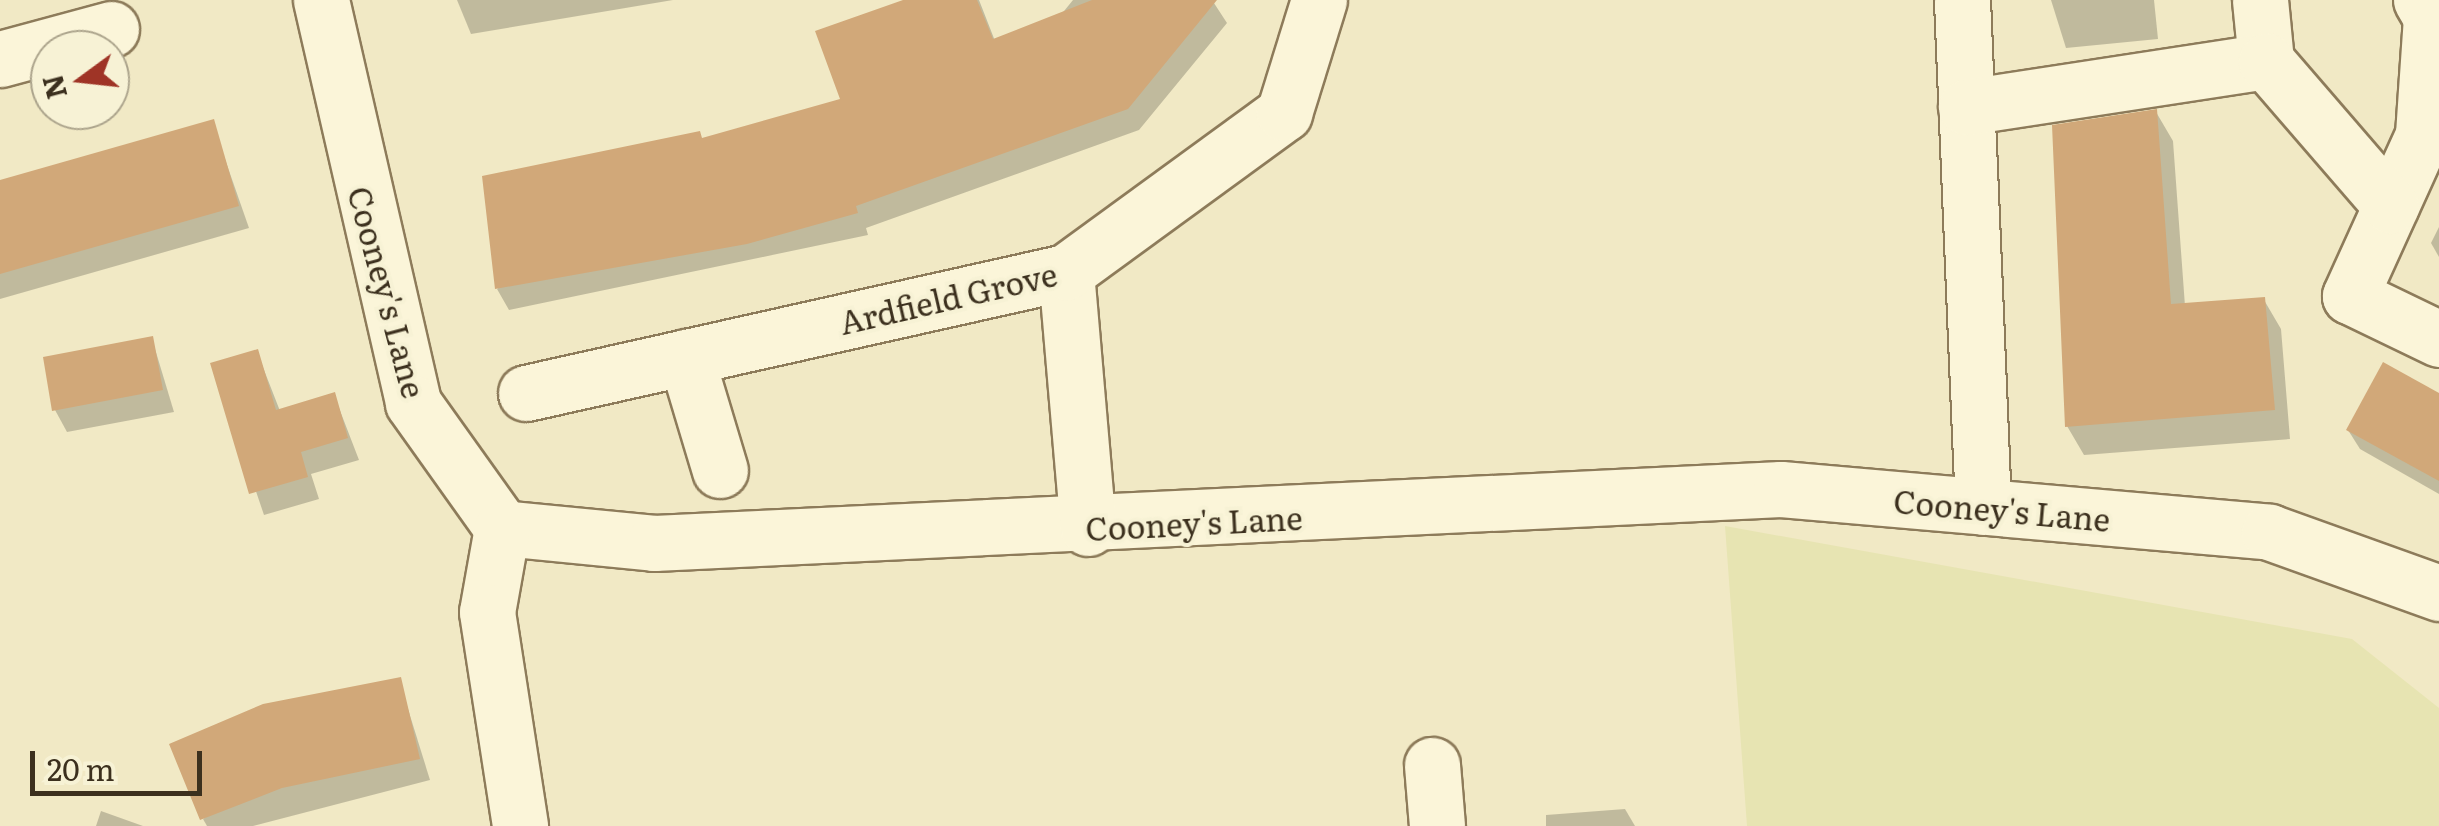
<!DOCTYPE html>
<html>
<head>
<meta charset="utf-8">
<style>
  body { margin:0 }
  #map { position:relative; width:2439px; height:826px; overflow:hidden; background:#f1e9c5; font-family:Literata,serif }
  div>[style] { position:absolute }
  .farmland>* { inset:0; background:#e7e4b2 }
  .shadow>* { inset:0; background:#0003 }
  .building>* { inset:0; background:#d1a879 }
  .roads { filter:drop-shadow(2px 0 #8d7b5a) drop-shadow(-2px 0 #8d7b5a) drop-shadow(0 2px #8d7b5a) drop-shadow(0 -2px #8d7b5a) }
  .minor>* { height:55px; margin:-27.5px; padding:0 27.5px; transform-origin:27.5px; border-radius:27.5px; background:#fbf5d9 }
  span { translate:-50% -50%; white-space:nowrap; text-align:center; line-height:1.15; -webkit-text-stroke:8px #f7f2d5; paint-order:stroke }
  .street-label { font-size:32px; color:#3c301e }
  .north { position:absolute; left:30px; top:30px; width:100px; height:100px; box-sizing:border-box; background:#f7f2d5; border:2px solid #aca48c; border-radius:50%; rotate:255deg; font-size:28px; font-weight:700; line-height:40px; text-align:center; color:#3c301e }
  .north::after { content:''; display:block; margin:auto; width:35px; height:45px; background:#9f3426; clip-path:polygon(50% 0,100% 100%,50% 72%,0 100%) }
  .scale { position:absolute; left:30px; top:751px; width:172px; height:45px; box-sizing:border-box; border:5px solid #3c301e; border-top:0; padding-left:12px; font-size:30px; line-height:35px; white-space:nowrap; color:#3c301e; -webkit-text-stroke:8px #f7f2d5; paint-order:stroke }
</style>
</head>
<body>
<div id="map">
  <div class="farmland">
    <i style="clip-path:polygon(1725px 526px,2352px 639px,2439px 708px,2439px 826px,1747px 826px)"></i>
  </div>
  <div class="shadow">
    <i style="clip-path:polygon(457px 0,673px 0,471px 34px)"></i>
    <i style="clip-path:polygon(910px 0,979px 0,995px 41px,1060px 16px,1073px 0,1212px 0,1227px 23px,1139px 130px,866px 228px,868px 235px,509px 310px,497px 289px,703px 140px,843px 101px)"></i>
    <i style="clip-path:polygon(2051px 0,2154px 0,2158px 39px,2066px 48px)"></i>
    <i style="clip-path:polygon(2156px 112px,2173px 141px,2185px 306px,2264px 300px,2281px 329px,2290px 439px,2084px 455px,2067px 426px)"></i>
    <i style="clip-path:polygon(212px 122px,249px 228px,0 299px,0 183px)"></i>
    <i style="clip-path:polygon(2439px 227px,2439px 257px,2431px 243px)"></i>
    <i style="clip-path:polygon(152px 339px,174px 412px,67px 432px,55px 410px)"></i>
    <i style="clip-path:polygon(257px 352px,280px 411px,334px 395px,359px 460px,311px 474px,319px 499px,264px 515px,213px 365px)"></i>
    <i style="clip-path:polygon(2439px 393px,2439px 494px,2360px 449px,2348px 430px)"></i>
    <i style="clip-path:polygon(399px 680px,430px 780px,253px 826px,207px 826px,203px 819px)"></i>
    <i style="clip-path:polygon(1625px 809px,1635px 826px,1546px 826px,1546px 815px)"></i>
    <i style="clip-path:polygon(101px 811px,143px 826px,96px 826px)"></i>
  </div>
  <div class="building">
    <i style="clip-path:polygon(903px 0,977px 0,993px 39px,1092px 0,1217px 0,1128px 109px,856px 206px,858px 213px,747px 244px,495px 289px,482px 176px,700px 131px,702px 138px,840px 99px,815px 31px)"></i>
    <i style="clip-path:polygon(2157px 109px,2171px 304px,2265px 297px,2275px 410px,2065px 427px,2052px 125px)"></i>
    <i style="clip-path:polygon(214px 119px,239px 206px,0 274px,0 180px)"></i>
    <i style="clip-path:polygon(153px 336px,163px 390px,52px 411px,43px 357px)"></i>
    <i style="clip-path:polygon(258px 349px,276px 410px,335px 392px,348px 438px,301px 452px,308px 477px,249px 494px,210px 363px)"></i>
    <i style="clip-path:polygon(2383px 362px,2439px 393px,2439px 481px,2346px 430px)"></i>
    <i style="clip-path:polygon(401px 677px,420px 759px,282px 788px,200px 820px,169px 744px,263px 704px)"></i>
  </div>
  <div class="roads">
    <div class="minor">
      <i style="left:321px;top:0;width:413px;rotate:77.1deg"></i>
      <i style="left:413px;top:403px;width:153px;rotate:54.5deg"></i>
      <i style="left:502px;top:528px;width:153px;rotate:5.6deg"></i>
      <i style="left:654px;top:543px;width:1128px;rotate:-2.74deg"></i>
      <i style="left:1781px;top:489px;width:490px;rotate:5deg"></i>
      <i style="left:2269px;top:532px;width:181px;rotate:19.7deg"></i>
      <i style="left:1962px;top:0;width:507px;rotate:87.63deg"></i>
      <i style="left:2260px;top:0;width:61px;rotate:84.4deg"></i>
      <i style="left:2421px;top:0;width:20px;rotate:60deg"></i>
      <i style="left:2431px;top:17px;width:118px;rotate:93.9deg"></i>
      <i style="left:2423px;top:135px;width:177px;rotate:114.4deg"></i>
      <i style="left:2350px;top:296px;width:99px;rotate:25.8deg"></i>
      <i style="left:0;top:59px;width:115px;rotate:-15.1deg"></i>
      <i style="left:1966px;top:107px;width:304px;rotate:-8.7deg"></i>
      <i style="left:2266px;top:61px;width:191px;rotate:49.2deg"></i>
      <i style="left:1066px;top:272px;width:257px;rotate:85.1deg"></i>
      <i style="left:686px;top:357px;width:118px;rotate:73.3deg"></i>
      <i style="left:526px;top:393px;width:553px;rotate:-12.63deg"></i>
      <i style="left:1066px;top:272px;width:270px;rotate:-36.1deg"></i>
      <i style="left:1284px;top:113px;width:118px;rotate:-72.8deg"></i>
      <i style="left:502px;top:528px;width:85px;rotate:100.1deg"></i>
      <i style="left:487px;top:612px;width:217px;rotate:81.2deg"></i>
      <i style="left:1432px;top:765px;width:61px;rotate:85.3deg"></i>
    </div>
  </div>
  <div class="street-label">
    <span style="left:388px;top:292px;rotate:75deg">Cooney's Lane</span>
    <span style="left:948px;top:297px;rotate:-13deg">Ardfield Grove</span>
    <span style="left:2002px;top:509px;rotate:5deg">Cooney's Lane</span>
    <span style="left:1194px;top:522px;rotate:-3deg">Cooney's Lane</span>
  </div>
  <div class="north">N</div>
  <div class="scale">20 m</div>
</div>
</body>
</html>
